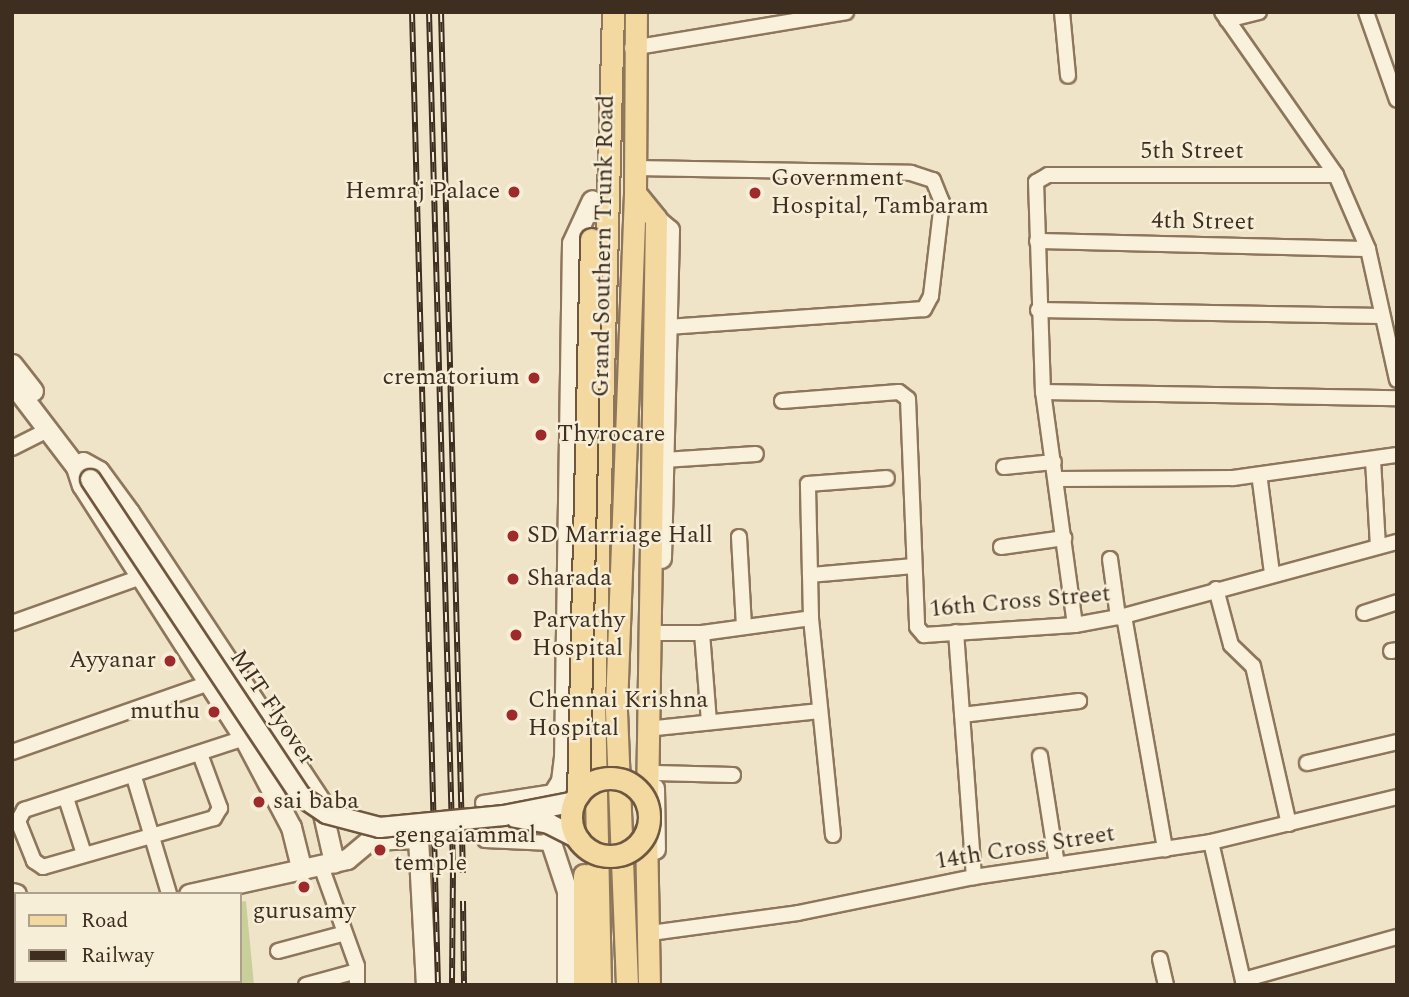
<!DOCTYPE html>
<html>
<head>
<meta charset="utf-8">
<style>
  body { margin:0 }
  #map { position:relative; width:1409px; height:997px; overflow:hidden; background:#f0e4c8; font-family:Spectral,serif }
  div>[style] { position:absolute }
  .green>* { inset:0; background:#c9cf9b }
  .roads { filter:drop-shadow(2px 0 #8d765c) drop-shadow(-2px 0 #8d765c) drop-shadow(0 2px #8d765c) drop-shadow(0 -2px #8d765c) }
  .street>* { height:14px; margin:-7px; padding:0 7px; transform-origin:7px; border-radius:7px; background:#faf1dc }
  .secondary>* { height:19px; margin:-9.5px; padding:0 9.5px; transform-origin:9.5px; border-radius:9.5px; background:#faf1dc }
  .primary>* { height:21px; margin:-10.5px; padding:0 10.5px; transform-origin:10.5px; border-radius:10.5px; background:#f3d9a0 }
  .rail>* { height:6px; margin-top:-3px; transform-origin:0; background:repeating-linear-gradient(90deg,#f7eed8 0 10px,#3d2e20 0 20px); box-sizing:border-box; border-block:2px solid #3d2e20 }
  .bridges { filter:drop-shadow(2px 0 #6f573f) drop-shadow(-2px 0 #6f573f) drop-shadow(0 2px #6f573f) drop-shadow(0 -2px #6f573f) }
  .secondary-bridge>* { height:19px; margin:-9.5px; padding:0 9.5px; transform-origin:9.5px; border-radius:9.5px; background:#faf1dc }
  .primary-bridge>* { height:21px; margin:-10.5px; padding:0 10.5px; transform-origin:10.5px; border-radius:10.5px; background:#f3d9a0 }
  .primary-bridge>.ring { margin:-10.5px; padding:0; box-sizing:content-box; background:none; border:21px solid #f3d9a0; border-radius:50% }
  .dots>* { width:19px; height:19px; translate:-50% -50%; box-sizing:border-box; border:4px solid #f7eed8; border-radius:50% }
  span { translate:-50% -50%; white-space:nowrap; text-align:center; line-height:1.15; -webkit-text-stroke:5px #f7eed8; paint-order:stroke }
  .street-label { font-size:24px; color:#3d2e20 }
  .poi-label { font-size:24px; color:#3d2e20 }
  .left { translate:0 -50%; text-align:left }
  .right { translate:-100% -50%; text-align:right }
  .frame { position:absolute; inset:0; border:14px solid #3d2e20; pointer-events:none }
  .legend { position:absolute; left:14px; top:892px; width:228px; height:91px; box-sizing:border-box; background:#f7eed8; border:2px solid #ada18e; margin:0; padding:9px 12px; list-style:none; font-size:21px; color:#3d2e20 }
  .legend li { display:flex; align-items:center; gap:14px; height:35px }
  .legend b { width:35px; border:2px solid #ada18e }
</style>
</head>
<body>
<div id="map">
  <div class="green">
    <i style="clip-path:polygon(246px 901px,254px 985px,228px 985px,227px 981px,240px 981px,240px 902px)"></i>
  </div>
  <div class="roads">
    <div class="street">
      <i style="left:1062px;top:12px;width:64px;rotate:84.6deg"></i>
      <i style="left:1222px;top:12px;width:199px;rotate:55deg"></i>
      <i style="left:1336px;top:175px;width:81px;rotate:66.6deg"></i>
      <i style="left:1368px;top:249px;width:134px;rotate:77.5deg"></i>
      <i style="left:1366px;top:12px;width:93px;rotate:70.6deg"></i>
      <i style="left:1227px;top:20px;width:33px;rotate:-14deg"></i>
      <i style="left:632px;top:48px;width:217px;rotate:-9.5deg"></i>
      <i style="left:635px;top:168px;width:276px;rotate:1deg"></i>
      <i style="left:911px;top:173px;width:23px;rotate:18deg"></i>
      <i style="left:933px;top:180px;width:24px;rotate:68deg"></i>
      <i style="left:942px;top:202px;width:95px;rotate:96.7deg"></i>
      <i style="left:931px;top:296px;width:15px;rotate:118deg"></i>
      <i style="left:924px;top:309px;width:257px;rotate:176deg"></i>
      <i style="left:1037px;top:241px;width:331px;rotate:1.4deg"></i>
      <i style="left:1038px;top:310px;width:344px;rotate:1deg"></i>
      <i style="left:1043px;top:392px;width:354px;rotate:1deg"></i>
      <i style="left:782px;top:401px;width:117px;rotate:-4.4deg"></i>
      <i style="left:899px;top:392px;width:11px;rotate:38deg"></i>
      <i style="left:908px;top:399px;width:228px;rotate:87.7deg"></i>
      <i style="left:917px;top:627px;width:11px;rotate:49deg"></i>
      <i style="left:924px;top:635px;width:151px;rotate:-3.8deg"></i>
      <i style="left:1075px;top:625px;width:50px;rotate:-10.4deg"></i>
      <i style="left:1124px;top:616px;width:283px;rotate:-15.2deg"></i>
      <i style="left:12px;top:448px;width:40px;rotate:-26.6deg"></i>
      <i style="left:664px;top:460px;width:92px;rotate:-3.7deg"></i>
      <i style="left:1373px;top:460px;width:86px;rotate:86.7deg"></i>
      <i style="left:1004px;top:467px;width:50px;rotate:-5.7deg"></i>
      <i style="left:1056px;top:479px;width:177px;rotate:-0.3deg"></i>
      <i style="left:1233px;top:478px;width:166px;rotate:-8deg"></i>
      <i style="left:1260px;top:481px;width:94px;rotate:82.6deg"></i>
      <i style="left:739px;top:537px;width:90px;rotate:86.8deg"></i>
      <i style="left:1001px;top:547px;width:64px;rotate:-8.1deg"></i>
      <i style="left:1110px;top:559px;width:59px;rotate:82.1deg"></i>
      <i style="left:810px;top:575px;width:91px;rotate:-91.3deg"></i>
      <i style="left:808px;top:484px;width:79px;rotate:-4.3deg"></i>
      <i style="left:1216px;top:589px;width:58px;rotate:75deg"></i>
      <i style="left:1231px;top:645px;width:30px;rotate:44deg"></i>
      <i style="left:1253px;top:666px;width:162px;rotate:77.2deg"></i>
      <i style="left:1364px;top:613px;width:35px;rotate:-18deg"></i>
      <i style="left:1124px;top:616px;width:237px;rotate:80deg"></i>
      <i style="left:12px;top:623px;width:137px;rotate:-19.6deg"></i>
      <i style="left:1075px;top:625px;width:235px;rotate:-97.8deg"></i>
      <i style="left:1043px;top:392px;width:210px;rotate:-91.9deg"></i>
      <i style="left:1036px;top:182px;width:14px;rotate:-30deg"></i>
      <i style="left:1048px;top:175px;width:288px"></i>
      <i style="left:956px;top:632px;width:246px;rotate:85.8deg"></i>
      <i style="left:658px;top:633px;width:44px"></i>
      <i style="left:702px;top:633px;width:110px;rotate:-7.8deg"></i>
      <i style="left:702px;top:633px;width:89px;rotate:85.5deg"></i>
      <i style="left:1391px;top:651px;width:6px;rotate:-9deg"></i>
      <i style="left:962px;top:715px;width:118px;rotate:-6.8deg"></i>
      <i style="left:656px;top:728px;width:165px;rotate:-5.9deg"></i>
      <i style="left:12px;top:752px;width:209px;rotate:-19.3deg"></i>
      <i style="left:200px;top:754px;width:58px;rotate:69.7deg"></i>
      <i style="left:220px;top:808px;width:12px;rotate:121deg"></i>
      <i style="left:214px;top:818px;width:178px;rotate:164deg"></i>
      <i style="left:43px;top:867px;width:11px;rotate:-146deg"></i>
      <i style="left:34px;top:861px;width:43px;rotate:-111.8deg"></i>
      <i style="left:18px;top:821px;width:13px;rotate:-61deg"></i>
      <i style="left:24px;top:810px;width:231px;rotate:-18.1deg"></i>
      <i style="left:1040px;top:756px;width:110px;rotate:81.1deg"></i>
      <i style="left:1307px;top:763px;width:92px;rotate:-13.1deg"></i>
      <i style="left:655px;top:773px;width:78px;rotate:1.5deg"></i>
      <i style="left:134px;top:777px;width:122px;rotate:73.3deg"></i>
      <i style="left:66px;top:798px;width:59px;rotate:72.2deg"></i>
      <i style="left:483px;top:803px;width:72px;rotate:-8.8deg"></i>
      <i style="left:833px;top:835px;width:218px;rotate:-95.8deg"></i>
      <i style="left:811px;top:618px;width:43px;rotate:-91.3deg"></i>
      <i style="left:810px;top:575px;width:103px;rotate:-5deg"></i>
      <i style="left:485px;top:840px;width:66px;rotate:2.6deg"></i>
      <i style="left:1211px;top:842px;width:147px;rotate:77deg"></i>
      <i style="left:321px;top:866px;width:106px;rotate:70.2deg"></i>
      <i style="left:357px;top:966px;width:19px;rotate:90deg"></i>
      <i style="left:658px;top:932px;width:141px;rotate:-7.7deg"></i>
      <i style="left:798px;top:913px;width:180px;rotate:-11.6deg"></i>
      <i style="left:974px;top:877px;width:240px;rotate:-8.4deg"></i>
      <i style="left:1211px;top:842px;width:191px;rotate:-13.6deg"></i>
      <i style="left:278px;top:951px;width:69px;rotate:-15deg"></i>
      <i style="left:1160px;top:959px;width:27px;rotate:77deg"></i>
      <i style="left:1243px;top:980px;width:160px;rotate:-15.6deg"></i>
      <i style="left:73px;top:981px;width:4px;rotate:90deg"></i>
      <i style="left:306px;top:985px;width:53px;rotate:-15.4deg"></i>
    </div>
    <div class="secondary">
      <i style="left:656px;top:219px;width:17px;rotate:40deg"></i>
      <i style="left:669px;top:230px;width:328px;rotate:91.4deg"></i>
      <i style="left:12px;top:364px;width:34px;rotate:52deg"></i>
      <i style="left:12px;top:383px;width:106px;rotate:52.7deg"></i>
      <i style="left:76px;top:467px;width:19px;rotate:72deg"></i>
      <i style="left:82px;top:485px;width:300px;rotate:57.4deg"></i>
      <i style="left:244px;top:738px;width:101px;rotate:62.2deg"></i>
      <i style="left:291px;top:827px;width:45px;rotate:76deg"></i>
      <i style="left:83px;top:462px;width:18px;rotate:29deg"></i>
      <i style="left:99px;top:471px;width:51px;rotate:53.8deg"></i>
      <i style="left:129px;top:512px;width:346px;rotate:56.5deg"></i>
      <i style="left:320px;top:801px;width:63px;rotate:77.1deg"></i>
      <i style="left:654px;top:788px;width:61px;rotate:89.1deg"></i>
      <i style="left:12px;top:893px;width:4px;rotate:14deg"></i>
      <i style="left:189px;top:894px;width:162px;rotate:-12.5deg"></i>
      <i style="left:347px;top:859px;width:30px;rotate:-40deg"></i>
      <i style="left:370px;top:840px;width:48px;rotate:-2.4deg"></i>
      <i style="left:418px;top:838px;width:147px;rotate:86.9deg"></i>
      <i style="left:567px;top:985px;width:94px;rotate:-90deg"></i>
      <i style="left:567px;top:891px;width:51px;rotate:-108.4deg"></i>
      <i style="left:551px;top:843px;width:51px;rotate:-86.6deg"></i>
      <i style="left:554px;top:792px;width:13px;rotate:-58deg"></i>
      <i style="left:561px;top:781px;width:23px;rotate:-83deg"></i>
      <i style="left:564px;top:758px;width:515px;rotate:-89.11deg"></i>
      <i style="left:572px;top:243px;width:47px;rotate:-65.1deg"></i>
    </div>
    <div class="primary">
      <i style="left:635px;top:193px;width:33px;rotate:51deg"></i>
      <i style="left:656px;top:219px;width:585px;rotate:90.88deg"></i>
      <i style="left:646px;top:831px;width:154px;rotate:88.9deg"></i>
      <i style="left:584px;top:985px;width:110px;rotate:-90deg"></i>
      <i style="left:600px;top:985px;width:280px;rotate:-91.2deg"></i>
      <i style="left:594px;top:705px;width:693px;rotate:-88.43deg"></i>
      <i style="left:627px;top:985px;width:278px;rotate:-92.3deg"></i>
      <i style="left:616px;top:707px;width:514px;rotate:-87.88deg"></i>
      <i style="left:635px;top:193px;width:181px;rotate:-89.7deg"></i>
    </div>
  </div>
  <div class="rail">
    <i style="left:412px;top:12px;width:973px;rotate:88.47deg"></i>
    <i style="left:429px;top:12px;width:856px;rotate:88.39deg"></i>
    <i style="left:453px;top:868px;width:117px;rotate:90.5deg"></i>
    <i style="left:441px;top:12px;width:861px;rotate:88.54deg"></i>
    <i style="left:463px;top:901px;width:84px;rotate:89.3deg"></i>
  </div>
  <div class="bridges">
    <div class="secondary-bridge">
      <i style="left:90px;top:479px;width:381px;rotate:56.4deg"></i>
      <i style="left:301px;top:796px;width:30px;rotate:34deg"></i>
      <i style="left:326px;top:813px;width:55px;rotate:14.8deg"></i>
      <i style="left:379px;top:827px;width:125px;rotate:-5.5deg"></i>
      <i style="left:503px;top:815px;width:73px;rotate:-11deg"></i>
      <i style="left:515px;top:817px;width:34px;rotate:10deg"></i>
      <i style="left:548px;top:823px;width:35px;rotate:27deg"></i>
    </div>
    <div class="primary-bridge">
      <i class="ring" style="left:571px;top:778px;width:57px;height:57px"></i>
      <i style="left:578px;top:795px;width:556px;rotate:-88.66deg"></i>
    </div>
  </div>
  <div class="dots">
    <i style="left:514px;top:192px;background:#9e2a2b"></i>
    <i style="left:755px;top:193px;background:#9e2a2b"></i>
    <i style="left:534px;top:378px;background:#9e2a2b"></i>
    <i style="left:541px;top:435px;background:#9e2a2b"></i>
    <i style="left:513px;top:536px;background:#9e2a2b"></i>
    <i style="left:513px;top:579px;background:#9e2a2b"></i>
    <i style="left:516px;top:635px;background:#9e2a2b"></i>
    <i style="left:170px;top:661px;background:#9e2a2b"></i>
    <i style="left:214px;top:712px;background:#9e2a2b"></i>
    <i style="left:512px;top:715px;background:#9e2a2b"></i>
    <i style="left:259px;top:802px;background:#9e2a2b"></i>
    <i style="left:380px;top:850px;background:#9e2a2b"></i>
    <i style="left:304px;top:887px;background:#9e2a2b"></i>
  </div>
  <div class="street-label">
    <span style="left:1192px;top:152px">5th Street</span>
    <span style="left:1203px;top:222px;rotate:1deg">4th Street</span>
    <span style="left:604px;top:246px;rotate:-89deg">Grand Southern Trunk Road</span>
    <span style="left:1020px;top:602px;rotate:-5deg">16th Cross Street</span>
    <span style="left:272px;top:708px;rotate:56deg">MIT Flyover</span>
    <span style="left:1025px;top:848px;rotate:-9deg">14th Cross Street</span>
  </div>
  <div class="poi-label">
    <span class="left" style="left:771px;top:193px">Government<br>Hospital, Tambaram</span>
    <span class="right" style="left:500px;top:192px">Hemraj Palace</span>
    <span class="right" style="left:520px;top:378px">crematorium</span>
    <span class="left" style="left:557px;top:435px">Thyrocare</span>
    <span class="left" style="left:527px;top:536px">SD Marriage Hall</span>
    <span class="left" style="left:527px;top:579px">Sharada</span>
    <span class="left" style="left:532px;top:635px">Parvathy<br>Hospital</span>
    <span class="right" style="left:156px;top:661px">Ayyanar</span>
    <span class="left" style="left:528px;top:715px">Chennai Krishna<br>Hospital</span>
    <span class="right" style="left:200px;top:712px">muthu</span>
    <span class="left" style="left:273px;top:802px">sai baba</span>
    <span class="left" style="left:394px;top:850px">gengaiammal<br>temple</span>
    <span style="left:304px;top:912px">gurusamy</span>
  </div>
  <div class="frame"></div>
  <ul class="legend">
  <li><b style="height:9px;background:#f3d9a0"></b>Road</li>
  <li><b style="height:9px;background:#3d2e20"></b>Railway</li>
  </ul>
</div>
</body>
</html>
